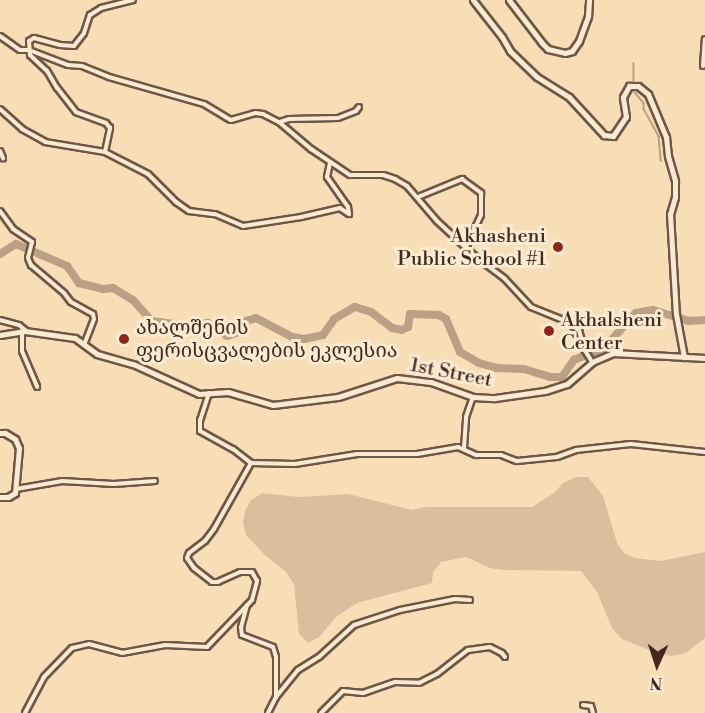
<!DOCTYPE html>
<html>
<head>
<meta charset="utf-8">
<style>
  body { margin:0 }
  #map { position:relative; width:705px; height:713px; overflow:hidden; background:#f8deb7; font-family:"Libre Bodoni","Noto Serif Georgian",serif }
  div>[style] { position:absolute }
  .green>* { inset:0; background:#d9bf9d }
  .stream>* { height:1.5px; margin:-0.75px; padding:0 0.75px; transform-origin:0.75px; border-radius:0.75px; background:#baa084 }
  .river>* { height:8px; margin:-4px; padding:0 4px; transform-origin:4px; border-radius:4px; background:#baa084 }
  .roads { filter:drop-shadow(2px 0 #6f5646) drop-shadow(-2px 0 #6f5646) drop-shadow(0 2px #6f5646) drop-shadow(0 -2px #6f5646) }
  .street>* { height:4px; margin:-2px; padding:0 2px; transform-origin:2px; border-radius:2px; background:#faead0 }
  .secondary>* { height:5px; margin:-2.5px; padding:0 2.5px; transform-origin:2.5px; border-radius:2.5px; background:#faead0 }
  .dots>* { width:16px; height:16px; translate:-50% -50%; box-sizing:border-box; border:3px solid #faead0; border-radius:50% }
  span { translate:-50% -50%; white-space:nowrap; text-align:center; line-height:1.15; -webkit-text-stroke:6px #faead0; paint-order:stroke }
  .poi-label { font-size:20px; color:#412920 }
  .right { translate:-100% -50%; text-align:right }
  .left { translate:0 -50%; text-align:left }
  .street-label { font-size:20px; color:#412920 }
  .north { position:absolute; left:627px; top:635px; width:60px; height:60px; -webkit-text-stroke:4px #faead0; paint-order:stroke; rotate:183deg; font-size:16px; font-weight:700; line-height:24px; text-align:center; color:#412920 }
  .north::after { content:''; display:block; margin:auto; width:21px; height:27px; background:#412920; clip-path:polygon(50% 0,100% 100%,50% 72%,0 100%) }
</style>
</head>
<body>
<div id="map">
  <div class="green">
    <i style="clip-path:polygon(576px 477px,588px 477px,603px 496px,617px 543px,624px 553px,635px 558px,661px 561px,705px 552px,705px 638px,686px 653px,672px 656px,659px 654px,622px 639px,612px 628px,597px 592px,581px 571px,503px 570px,490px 568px,466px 557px,441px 562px,433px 572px,432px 583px,357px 603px,336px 617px,319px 637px,308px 643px,299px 634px,294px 584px,286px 572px,265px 555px,246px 535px,243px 523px,245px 511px,251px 500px,262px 493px,299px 497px,348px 494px,412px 510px,425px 507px,532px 507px,554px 493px,563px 483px)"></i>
  </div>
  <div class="stream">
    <i style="left:634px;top:63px;width:20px;rotate:90deg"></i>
    <i style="left:633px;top:87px;width:3px;rotate:90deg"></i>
    <i style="left:633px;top:90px;width:17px;rotate:50deg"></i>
    <i style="left:644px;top:103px;width:6px;rotate:90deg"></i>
    <i style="left:644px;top:109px;width:31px;rotate:61deg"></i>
    <i style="left:659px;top:136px;width:25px;rotate:85deg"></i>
  </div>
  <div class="river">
    <i style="left:0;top:254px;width:19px;rotate:-32deg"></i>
    <i style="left:16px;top:244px;width:56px;rotate:23.3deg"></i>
    <i style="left:67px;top:266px;width:21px;rotate:55deg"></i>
    <i style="left:79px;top:283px;width:25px;rotate:14deg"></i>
    <i style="left:103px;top:289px;width:10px;rotate:-6deg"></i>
    <i style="left:113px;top:288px;width:23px;rotate:31deg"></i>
    <i style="left:133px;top:300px;width:28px;rotate:48deg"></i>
    <i style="left:152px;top:321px;width:37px;rotate:8deg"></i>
    <i style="left:189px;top:326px;width:19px;rotate:-9deg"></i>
    <i style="left:208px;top:323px;width:23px;rotate:34deg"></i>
    <i style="left:227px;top:336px;width:9px;rotate:-18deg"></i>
    <i style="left:236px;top:333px;width:16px;rotate:-50deg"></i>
    <i style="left:246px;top:321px;width:10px;rotate:-17deg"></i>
    <i style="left:256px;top:318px;width:41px;rotate:27.8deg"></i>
    <i style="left:292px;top:337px;width:12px;rotate:9deg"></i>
    <i style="left:304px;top:339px;width:19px;rotate:-12deg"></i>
    <i style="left:323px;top:335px;width:19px;rotate:-55deg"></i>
    <i style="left:334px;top:319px;width:24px;rotate:-30deg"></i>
    <i style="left:355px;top:307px;width:17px;rotate:17deg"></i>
    <i style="left:371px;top:312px;width:26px;rotate:37deg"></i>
    <i style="left:392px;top:328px;width:10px;rotate:11deg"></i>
    <i style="left:402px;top:330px;width:7px;rotate:-27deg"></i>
    <i style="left:408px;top:327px;width:13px;rotate:-81deg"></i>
    <i style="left:410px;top:314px;width:29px;rotate:2deg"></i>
    <i style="left:439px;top:315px;width:8px;rotate:30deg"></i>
    <i style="left:446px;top:319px;width:36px;rotate:67deg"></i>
    <i style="left:460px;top:352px;width:22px;rotate:30deg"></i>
    <i style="left:479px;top:363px;width:18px;rotate:16deg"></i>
    <i style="left:496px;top:368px;width:28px;rotate:2deg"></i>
    <i style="left:524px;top:369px;width:27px;rotate:17deg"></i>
    <i style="left:550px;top:377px;width:12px"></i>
    <i style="left:562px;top:377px;width:21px;rotate:-55deg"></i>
    <i style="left:574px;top:360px;width:32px;rotate:-22deg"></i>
    <i style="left:604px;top:348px;width:47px;rotate:-47.6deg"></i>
    <i style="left:636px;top:313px;width:17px;rotate:-10deg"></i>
    <i style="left:653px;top:310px;width:37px;rotate:17deg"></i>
    <i style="left:688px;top:321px;width:17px;rotate:-3deg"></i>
  </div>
  <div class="roads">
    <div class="street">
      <i style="left:0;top:36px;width:24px;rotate:35deg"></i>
      <i style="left:20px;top:50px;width:9px"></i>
      <i style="left:29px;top:50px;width:42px;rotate:21deg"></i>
      <i style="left:68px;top:65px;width:14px;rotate:4deg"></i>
      <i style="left:82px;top:66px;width:29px;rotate:22deg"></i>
      <i style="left:109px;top:77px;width:99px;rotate:15.9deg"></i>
      <i style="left:204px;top:104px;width:31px;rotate:31deg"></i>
      <i style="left:231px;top:120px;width:25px;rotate:-16deg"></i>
      <i style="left:255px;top:113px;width:8px;rotate:7deg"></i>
      <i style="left:263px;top:114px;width:18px;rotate:27deg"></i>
      <i style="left:279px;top:122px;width:42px;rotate:40.2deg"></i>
      <i style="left:311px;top:149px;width:47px;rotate:33.7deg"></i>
      <i style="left:350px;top:175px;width:33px"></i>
      <i style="left:383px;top:175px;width:13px;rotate:18deg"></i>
      <i style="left:395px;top:179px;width:14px;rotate:30deg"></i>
      <i style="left:407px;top:186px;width:46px;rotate:49.4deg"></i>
      <i style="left:437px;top:221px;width:53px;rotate:42.7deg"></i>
      <i style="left:476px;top:257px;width:36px;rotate:37deg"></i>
      <i style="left:505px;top:279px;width:38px;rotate:47deg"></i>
      <i style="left:531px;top:307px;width:37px;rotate:22deg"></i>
      <i style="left:565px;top:321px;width:17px;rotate:33deg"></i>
      <i style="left:579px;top:330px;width:20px;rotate:75deg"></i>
      <i style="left:584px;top:349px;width:13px;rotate:58deg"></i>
      <i style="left:703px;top:66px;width:27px;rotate:-86deg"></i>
      <i style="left:0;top:109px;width:30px;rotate:42deg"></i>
      <i style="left:22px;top:129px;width:26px;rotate:29deg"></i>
      <i style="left:45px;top:142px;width:61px;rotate:9.5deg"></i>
      <i style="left:105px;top:152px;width:25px;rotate:-78deg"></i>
      <i style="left:110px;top:128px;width:6px;rotate:-129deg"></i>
      <i style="left:106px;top:123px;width:32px;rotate:-160deg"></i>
      <i style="left:76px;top:112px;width:31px;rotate:-128deg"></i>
      <i style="left:57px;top:88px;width:20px;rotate:-120deg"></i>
      <i style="left:47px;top:71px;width:23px;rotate:-137deg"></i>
      <i style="left:30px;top:55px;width:14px;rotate:-94deg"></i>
      <i style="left:29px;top:41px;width:6px;rotate:-31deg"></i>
      <i style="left:34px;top:38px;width:27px;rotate:15deg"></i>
      <i style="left:60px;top:45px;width:14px;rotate:4deg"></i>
      <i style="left:74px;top:46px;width:16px;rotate:-52deg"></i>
      <i style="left:84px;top:33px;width:19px;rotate:-72deg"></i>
      <i style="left:90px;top:15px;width:13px;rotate:-32deg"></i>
      <i style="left:101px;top:8px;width:33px;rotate:-14deg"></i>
      <i style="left:280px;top:122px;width:9px;rotate:-18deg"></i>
      <i style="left:289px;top:119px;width:49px;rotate:-1.2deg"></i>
      <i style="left:338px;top:118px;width:19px;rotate:-21deg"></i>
      <i style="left:356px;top:111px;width:5px;rotate:-53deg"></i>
      <i style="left:0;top:151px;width:8px;rotate:67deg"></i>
      <i style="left:105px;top:152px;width:48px;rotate:27.1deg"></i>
      <i style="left:148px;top:174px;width:40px;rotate:45deg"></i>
      <i style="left:176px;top:202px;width:16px;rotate:35deg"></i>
      <i style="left:189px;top:211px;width:26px;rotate:7deg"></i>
      <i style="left:215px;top:214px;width:30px;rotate:23deg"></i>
      <i style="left:243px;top:226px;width:59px;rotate:-8.8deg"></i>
      <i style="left:301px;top:217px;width:40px;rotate:-13deg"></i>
      <i style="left:340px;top:208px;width:11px;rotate:34deg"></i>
      <i style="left:349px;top:214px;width:7px;rotate:-98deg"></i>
      <i style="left:348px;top:207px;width:37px;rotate:-125deg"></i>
      <i style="left:327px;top:177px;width:14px;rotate:-78deg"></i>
      <i style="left:418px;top:197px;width:48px;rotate:-22.2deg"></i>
      <i style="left:462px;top:179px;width:24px;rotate:36deg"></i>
      <i style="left:481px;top:193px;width:22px;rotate:90deg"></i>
      <i style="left:481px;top:215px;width:35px;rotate:115deg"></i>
      <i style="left:0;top:211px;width:22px;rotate:54deg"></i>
      <i style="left:13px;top:229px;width:23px;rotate:34deg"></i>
      <i style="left:32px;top:242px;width:16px;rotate:104deg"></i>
      <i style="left:28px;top:258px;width:8px;rotate:67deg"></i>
      <i style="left:31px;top:265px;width:43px;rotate:40.3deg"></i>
      <i style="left:64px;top:293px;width:11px;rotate:52deg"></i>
      <i style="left:71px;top:302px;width:25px;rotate:29deg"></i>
      <i style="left:93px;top:314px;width:5px;rotate:79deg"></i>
      <i style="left:94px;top:319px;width:26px;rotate:111deg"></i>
      <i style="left:0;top:320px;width:20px;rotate:15deg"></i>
      <i style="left:19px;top:325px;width:8px;rotate:40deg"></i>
      <i style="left:22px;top:331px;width:20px;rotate:90deg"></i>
      <i style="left:22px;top:351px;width:39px;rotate:67deg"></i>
      <i style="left:209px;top:393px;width:28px;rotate:108deg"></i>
      <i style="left:200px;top:420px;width:11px;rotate:90deg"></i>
      <i style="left:200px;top:431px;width:38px;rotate:29deg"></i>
      <i style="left:233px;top:449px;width:23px;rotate:38deg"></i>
      <i style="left:251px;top:463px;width:44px;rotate:1.3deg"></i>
      <i style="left:295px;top:464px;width:63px;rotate:-9.2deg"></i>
      <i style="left:357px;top:454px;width:60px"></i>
      <i style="left:417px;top:454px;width:42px;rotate:-9.7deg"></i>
      <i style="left:458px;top:447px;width:20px;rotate:24deg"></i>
      <i style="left:476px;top:455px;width:25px"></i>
      <i style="left:501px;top:455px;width:17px;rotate:21deg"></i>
      <i style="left:517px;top:461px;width:40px;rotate:-5.7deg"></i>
      <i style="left:557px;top:457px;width:20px;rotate:-20deg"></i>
      <i style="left:576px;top:450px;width:55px;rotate:-6.2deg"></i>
      <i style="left:631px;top:444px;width:74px;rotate:6.2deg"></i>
      <i style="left:464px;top:448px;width:31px;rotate:-86deg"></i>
      <i style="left:466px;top:417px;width:21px;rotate:-71deg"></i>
      <i style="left:16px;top:489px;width:47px;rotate:-9.9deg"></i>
      <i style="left:62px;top:481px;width:52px;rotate:3.3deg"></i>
      <i style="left:114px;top:484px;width:41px;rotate:-4.2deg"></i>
      <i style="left:247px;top:605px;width:23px;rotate:105deg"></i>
      <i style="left:241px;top:627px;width:8px;rotate:83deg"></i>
      <i style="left:242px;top:635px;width:33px;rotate:21deg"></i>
      <i style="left:273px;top:647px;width:10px;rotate:73deg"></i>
      <i style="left:276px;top:657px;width:40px;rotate:90deg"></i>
      <i style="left:276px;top:697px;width:18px;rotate:117deg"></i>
      <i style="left:276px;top:697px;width:35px;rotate:-51deg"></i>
      <i style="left:298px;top:670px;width:25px;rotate:-32deg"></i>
      <i style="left:319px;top:657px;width:47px;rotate:-42.4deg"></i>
      <i style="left:354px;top:625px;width:48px;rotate:-18.1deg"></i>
      <i style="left:400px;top:610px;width:56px;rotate:-11.3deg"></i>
      <i style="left:455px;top:599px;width:15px;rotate:4deg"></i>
      <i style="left:583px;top:705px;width:8px;rotate:7deg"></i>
      <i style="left:591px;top:706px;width:7px;rotate:74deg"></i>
      <i style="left:25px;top:713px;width:41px;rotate:-62.2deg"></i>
      <i style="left:44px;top:677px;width:40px;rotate:-46deg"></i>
      <i style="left:72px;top:648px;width:17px;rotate:-13deg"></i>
      <i style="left:89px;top:644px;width:34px;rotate:15deg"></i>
      <i style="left:122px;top:653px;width:44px;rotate:-10.5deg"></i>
      <i style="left:165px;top:645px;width:42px;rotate:2.7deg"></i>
      <i style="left:207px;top:647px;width:65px;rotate:-46.2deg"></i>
      <i style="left:252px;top:600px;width:20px;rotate:-75deg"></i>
      <i style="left:257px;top:581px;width:10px;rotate:-119deg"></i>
      <i style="left:252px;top:572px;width:12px;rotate:180deg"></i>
      <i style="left:240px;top:572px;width:24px;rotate:156deg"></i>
      <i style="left:218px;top:582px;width:6px;rotate:180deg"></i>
      <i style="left:212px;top:582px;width:23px;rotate:-142deg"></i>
      <i style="left:194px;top:568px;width:12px;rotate:-125deg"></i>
      <i style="left:187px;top:558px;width:5px;rotate:-68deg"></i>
      <i style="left:189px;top:553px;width:20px;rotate:-37deg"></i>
      <i style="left:205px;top:541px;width:15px;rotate:-53deg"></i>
      <i style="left:214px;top:529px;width:76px;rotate:-60.7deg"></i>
      <i style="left:321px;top:713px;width:31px;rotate:-45deg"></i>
      <i style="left:343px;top:691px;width:20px;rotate:6deg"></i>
      <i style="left:363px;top:693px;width:34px;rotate:-19deg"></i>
      <i style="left:395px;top:682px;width:24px;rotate:2deg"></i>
      <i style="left:419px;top:683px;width:20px;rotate:-27deg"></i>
      <i style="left:437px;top:674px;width:39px;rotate:-38deg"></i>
      <i style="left:468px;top:650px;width:22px;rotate:-8deg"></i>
      <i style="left:490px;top:647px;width:13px;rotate:27deg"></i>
      <i style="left:502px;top:653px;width:5px;rotate:53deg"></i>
    </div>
    <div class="secondary">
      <i style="left:473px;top:0;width:47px;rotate:51.9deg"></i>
      <i style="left:502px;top:37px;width:16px;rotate:60deg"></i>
      <i style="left:510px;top:51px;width:37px;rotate:44deg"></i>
      <i style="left:537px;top:77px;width:38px;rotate:32deg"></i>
      <i style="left:569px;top:97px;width:52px;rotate:47.4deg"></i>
      <i style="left:604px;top:135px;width:9px;rotate:6deg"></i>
      <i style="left:613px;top:136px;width:23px;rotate:-56deg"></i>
      <i style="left:626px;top:117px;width:20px;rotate:-99deg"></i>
      <i style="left:623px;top:97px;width:13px;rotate:-61deg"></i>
      <i style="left:629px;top:86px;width:9px"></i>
      <i style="left:638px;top:86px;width:13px;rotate:39deg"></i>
      <i style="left:648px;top:94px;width:47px;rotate:67.3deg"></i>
      <i style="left:666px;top:137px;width:19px;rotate:84deg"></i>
      <i style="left:668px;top:156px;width:26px;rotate:74deg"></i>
      <i style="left:675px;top:181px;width:16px;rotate:90deg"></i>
      <i style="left:675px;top:197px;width:18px;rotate:106deg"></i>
      <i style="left:670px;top:214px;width:100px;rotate:86.6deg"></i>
      <i style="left:676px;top:314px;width:44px;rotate:79.5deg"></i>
      <i style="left:509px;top:0;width:54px;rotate:52.5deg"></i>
      <i style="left:542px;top:43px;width:8px;rotate:45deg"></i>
      <i style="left:548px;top:49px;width:17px;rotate:13deg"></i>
      <i style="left:565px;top:53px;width:7px;rotate:-16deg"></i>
      <i style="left:572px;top:51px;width:12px;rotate:-55deg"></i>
      <i style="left:579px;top:41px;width:27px;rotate:-70deg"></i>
      <i style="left:588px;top:16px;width:16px;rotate:-86deg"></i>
      <i style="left:0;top:335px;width:25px;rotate:-9deg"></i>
      <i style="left:25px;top:331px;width:50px;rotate:8deg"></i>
      <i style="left:75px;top:338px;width:27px;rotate:36deg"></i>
      <i style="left:97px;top:354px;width:37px;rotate:16deg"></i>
      <i style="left:133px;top:364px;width:72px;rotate:24.4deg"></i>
      <i style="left:199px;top:394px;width:29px;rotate:-4deg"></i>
      <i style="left:228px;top:392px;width:47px;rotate:16.1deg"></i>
      <i style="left:273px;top:405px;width:65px;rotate:-7deg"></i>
      <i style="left:338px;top:397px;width:62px;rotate:-17.9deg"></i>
      <i style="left:397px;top:378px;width:34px;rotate:7deg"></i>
      <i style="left:431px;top:382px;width:45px;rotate:19.7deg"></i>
      <i style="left:473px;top:397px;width:22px;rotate:3deg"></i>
      <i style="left:495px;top:398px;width:50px;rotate:-8deg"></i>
      <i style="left:545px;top:391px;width:23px;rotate:-18deg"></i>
      <i style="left:567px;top:384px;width:33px;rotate:-41deg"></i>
      <i style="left:592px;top:362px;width:23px;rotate:-23deg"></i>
      <i style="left:613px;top:353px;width:92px;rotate:3.1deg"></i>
      <i style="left:0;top:433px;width:5px"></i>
      <i style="left:5px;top:433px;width:12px;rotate:31deg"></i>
      <i style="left:15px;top:439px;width:10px;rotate:66deg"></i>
      <i style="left:19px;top:448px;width:45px;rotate:95.1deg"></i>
      <i style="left:15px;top:493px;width:8px;rotate:150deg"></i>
      <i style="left:8px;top:497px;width:8px;rotate:180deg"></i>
    </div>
  </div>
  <div class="dots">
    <i style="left:558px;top:247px;background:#8f2418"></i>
    <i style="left:549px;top:331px;background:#8f2418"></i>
    <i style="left:124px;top:339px;background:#8f2418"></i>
  </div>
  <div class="poi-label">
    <span class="right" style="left:546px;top:248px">Akhasheni<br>Public School #1</span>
    <span class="left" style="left:561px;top:332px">Akhalsheni<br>Center</span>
    <span class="left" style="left:136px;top:340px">ახალშენის<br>ფერისცვალების ეკლესია</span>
  </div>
  <div class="street-label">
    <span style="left:451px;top:373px;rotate:11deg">1st Street</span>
  </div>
  <div class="north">N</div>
</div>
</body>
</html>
